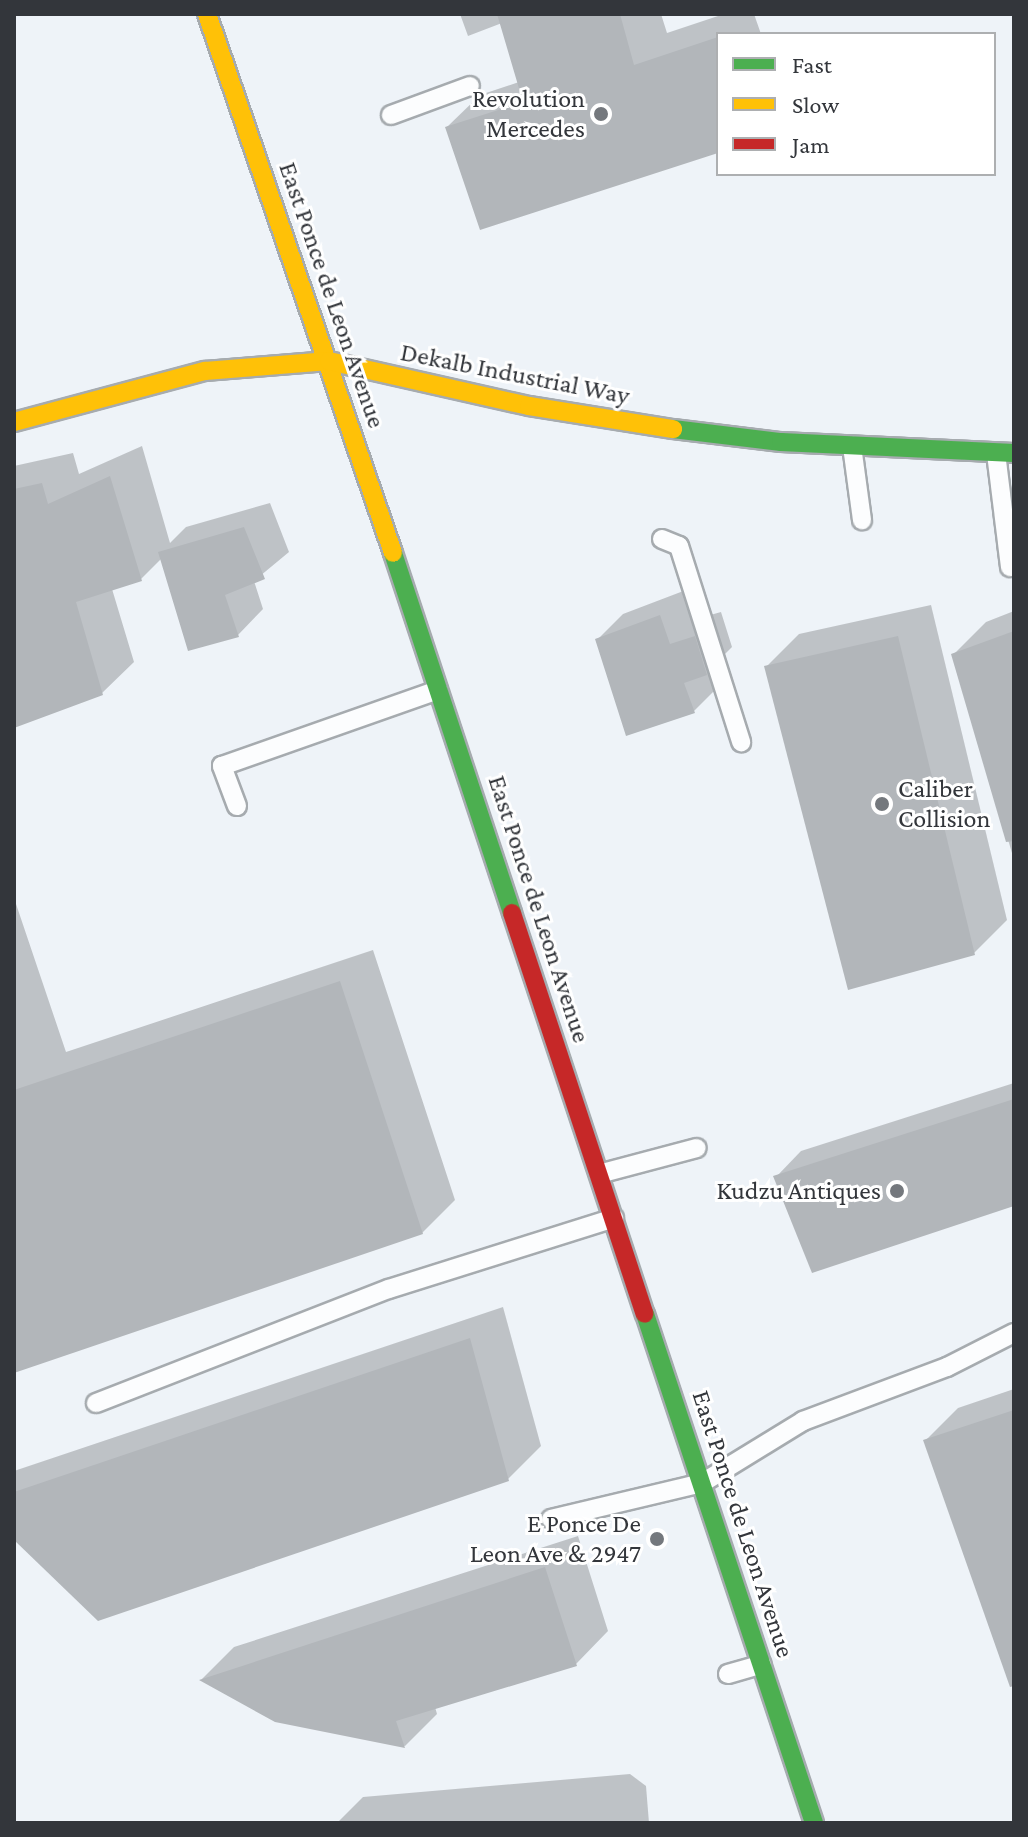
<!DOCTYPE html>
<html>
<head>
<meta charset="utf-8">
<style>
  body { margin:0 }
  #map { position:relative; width:1028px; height:1837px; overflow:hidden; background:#eef3f8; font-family:"Crimson Pro",serif }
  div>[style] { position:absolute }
  .shadow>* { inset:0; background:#0003 }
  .building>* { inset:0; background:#b2b6ba }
  .roads { filter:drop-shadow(2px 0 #a6abaf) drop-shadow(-2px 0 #a6abaf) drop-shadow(0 2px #a6abaf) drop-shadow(0 -2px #a6abaf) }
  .lane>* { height:18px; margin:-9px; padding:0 9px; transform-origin:9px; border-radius:9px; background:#fcfdfe }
  .fast>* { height:18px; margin:-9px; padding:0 9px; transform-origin:9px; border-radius:9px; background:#4caf50 }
  .slow>* { height:18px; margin:-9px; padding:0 9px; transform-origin:9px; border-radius:9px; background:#ffc107 }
  .jam>* { height:18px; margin:-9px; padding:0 9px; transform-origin:9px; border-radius:9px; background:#c62828 }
  .dots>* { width:22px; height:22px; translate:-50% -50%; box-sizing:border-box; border:4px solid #fff; border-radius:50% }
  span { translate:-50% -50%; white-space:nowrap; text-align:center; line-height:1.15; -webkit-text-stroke:6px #fff; paint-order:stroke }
  .poi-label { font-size:26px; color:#33363b }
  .right { translate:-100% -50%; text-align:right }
  .left { translate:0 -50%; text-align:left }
  .street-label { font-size:26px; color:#33363b }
  .frame { position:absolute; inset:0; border:16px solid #33363b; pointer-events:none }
  .legend { position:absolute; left:716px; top:32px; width:280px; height:144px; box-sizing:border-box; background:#fff; border:2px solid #adafb1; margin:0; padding:10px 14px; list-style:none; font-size:24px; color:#33363b }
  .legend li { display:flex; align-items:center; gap:16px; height:40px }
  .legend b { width:40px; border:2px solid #adafb1 }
</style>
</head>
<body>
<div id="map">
  <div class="shadow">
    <i style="clip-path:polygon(460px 14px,661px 14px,667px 33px,724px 14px,754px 14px,761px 34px,718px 34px,718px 151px,447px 127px,480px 95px,519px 82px,502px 23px,468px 36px)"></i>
    <i style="clip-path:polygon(142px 446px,170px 543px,186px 527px,270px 503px,289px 552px,254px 581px,263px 609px,238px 635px,162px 558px,141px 579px,112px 589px,134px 662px,102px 693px,14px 726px,14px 466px,73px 453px,79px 474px)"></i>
    <i style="clip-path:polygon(686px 590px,696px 619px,721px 612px,732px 647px,713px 666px,720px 685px,694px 711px,627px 733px,597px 640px,623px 614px)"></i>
    <i style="clip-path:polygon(931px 605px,1007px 920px,974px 953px,766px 667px,799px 634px)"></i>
    <i style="clip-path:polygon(1014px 611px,1014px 853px,1012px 853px,953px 655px,986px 622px)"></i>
    <i style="clip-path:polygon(14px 898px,66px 1052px,373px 950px,455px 1200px,422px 1233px,14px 1371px)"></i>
    <i style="clip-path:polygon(1014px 1083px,1014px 1204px,776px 1177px,801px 1151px)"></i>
    <i style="clip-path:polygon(503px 1307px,541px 1446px,508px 1479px,14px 1537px,14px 1471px)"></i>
    <i style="clip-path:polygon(1014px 1389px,1014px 1651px,925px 1441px,958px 1408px)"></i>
    <i style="clip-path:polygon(578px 1536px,608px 1631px,576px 1664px,435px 1707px,437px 1714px,405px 1746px,275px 1720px,202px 1679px,234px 1647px)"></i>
    <i style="clip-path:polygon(630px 1774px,646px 1786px,649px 1823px,337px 1823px,363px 1797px)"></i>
  </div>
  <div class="building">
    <i style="clip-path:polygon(497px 14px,620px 14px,634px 65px,718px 37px,718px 153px,480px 230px,445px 127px,523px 102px)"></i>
    <i style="clip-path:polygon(110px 476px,142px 581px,76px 602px,103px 695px,14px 728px,14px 489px,42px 483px,48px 504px)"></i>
    <i style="clip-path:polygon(244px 527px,265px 579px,225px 595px,239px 637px,188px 651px,158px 552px)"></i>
    <i style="clip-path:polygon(660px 615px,670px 644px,695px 636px,707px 675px,684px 683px,695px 713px,626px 736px,595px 639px)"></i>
    <i style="clip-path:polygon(1014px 631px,1014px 841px,1006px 842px,951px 654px)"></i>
    <i style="clip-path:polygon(898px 636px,975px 955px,848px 990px,764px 666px)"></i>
    <i style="clip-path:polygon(340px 981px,423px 1234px,14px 1373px,14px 1090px)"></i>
    <i style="clip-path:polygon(1014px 1099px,1014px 1206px,812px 1273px,773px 1176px)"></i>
    <i style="clip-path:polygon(470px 1338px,509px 1481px,98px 1621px,14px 1540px,14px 1492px)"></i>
    <i style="clip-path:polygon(1014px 1410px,1014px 1686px,1010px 1687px,923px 1440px)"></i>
    <i style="clip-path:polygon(545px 1567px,577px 1666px,396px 1721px,405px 1748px,275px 1722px,199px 1680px)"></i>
  </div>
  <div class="roads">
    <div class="lane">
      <i style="left:391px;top:115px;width:84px;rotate:-20.2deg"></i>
      <i style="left:852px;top:446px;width:75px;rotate:82.3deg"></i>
      <i style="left:996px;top:453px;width:115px;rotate:83deg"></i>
      <i style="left:662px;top:539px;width:18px;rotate:22deg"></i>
      <i style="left:679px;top:546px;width:206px;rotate:72.4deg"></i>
      <i style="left:237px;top:806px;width:43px;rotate:-110.6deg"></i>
      <i style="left:222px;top:766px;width:229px;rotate:-19.4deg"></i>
      <i style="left:599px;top:1174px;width:101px;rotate:-14.9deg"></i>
      <i style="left:96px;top:1403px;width:314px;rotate:-21.3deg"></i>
      <i style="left:389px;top:1289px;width:236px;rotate:-17.5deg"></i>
      <i style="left:551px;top:1519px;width:155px;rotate:-13.4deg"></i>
      <i style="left:702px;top:1483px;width:119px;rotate:-31.5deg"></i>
      <i style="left:803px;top:1421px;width:154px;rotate:-20.6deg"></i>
      <i style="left:947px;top:1367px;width:75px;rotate:-26.9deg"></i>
      <i style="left:728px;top:1674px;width:35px;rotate:-16deg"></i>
    </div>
    <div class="fast">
      <i style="left:673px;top:429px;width:109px;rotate:6.9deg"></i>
      <i style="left:781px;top:442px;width:233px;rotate:2.7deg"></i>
      <i style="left:393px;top:553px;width:379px;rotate:71.7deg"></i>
      <i style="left:645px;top:1314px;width:536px;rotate:71.63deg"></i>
    </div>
    <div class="slow">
      <i style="left:207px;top:14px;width:570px;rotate:70.96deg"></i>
      <i style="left:14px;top:422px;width:198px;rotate:-15deg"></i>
      <i style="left:205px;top:371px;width:124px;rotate:-4.6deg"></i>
      <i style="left:329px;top:361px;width:205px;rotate:12.7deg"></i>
      <i style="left:529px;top:406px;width:146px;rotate:9.1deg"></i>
    </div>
    <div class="jam">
      <i style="left:512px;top:913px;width:422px;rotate:71.7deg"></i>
    </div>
  </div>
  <div class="dots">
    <i style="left:601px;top:114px;background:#74787d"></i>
    <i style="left:882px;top:804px;background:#74787d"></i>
    <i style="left:897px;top:1191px;background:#74787d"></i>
    <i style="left:657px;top:1539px;background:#74787d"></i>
  </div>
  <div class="poi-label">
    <span class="right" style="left:585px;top:114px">Revolution<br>Mercedes</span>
    <span class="left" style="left:898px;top:804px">Caliber<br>Collision</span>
    <span class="right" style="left:881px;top:1191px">Kudzu Antiques</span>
    <span class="right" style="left:641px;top:1539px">E Ponce De<br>Leon Ave &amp; 2947</span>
  </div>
  <div class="street-label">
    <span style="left:332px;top:295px;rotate:71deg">East Ponce de Leon Avenue</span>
    <span style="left:515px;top:374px;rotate:11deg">Dekalb Industrial Way</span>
    <span style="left:539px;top:909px;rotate:72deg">East Ponce de Leon Avenue</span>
    <span style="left:743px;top:1524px;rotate:72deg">East Ponce de Leon Avenue</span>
  </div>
  <div class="frame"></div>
  <ul class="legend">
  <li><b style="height:10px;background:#4caf50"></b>Fast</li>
  <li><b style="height:10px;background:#ffc107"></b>Slow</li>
  <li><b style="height:10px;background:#c62828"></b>Jam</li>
  </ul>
</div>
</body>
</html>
